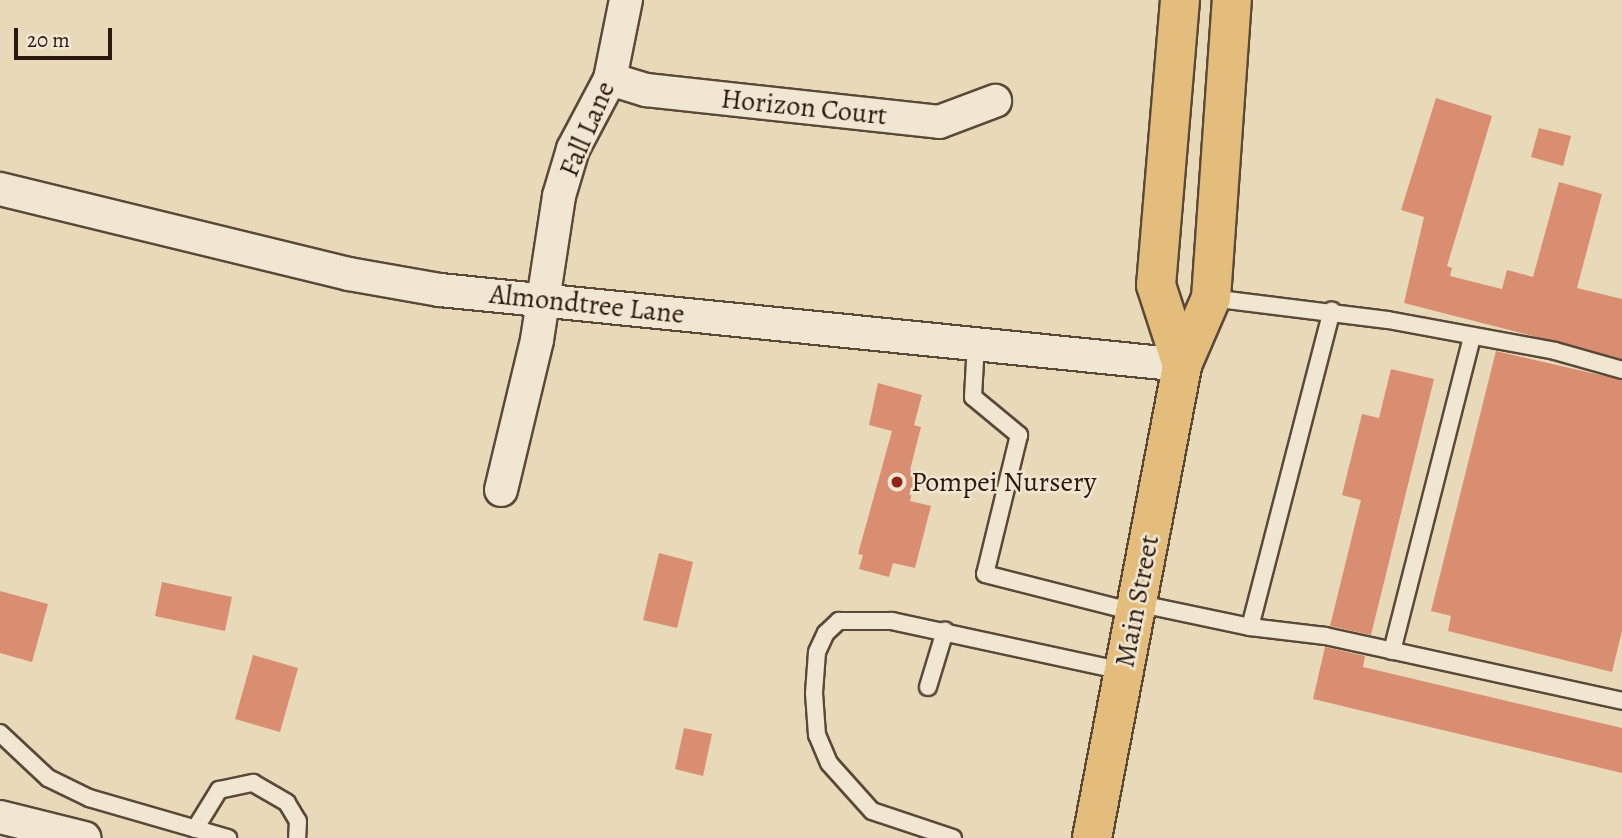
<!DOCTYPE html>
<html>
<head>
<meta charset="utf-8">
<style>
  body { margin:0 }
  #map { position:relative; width:1622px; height:838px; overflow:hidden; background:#e8d9b9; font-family:Alegreya,serif }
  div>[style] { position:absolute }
  .building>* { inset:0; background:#da8e71 }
  .roads { filter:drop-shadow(2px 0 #5a4939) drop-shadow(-2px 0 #5a4939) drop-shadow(0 2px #5a4939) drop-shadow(0 -2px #5a4939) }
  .service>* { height:16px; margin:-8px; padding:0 8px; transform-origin:8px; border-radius:8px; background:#f0e6d2 }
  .minor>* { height:32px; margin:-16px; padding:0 16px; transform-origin:16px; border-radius:16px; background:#f0e6d2 }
  .primary>* { height:38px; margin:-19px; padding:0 19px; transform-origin:19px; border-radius:19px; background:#e4bc7c }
  .dots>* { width:19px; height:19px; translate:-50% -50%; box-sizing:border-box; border:4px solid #f0e6d2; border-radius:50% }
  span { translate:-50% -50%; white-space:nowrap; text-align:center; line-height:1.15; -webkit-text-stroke:5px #f0e6d2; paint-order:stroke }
  .street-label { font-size:28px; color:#2b190e }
  .poi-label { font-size:28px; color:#2b190e }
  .left { translate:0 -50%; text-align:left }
  .scale { position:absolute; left:14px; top:28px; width:98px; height:32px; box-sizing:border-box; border:4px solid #2b190e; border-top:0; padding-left:9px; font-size:21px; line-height:24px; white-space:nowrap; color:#2b190e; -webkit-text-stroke:5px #f0e6d2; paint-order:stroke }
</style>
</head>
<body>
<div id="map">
  <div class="building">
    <i style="clip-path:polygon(1436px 98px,1492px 116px,1447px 266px,1452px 268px,1450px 276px,1502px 289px,1507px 270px,1533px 277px,1559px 182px,1602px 194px,1577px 288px,1622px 299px,1622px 359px,1404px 303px,1424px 217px,1401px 210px)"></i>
    <i style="clip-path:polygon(1539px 128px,1571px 136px,1563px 166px,1531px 157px)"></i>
    <i style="clip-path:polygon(1496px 351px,1622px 380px,1622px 631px,1612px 672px,1448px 631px,1451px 616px,1431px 611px)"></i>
    <i style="clip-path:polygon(1391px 369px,1434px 379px,1371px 635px,1330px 626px,1361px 500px,1342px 495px,1362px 414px,1379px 418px)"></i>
    <i style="clip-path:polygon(878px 383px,922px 395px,914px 425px,921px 427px,910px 470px,918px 472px,910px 501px,931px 506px,915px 568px,893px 563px,889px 577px,859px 569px,863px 555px,858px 554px,892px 431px,869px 425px)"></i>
    <i style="clip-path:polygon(659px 553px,693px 562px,677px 628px,643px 620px)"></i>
    <i style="clip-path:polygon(162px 582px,232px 597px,225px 631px,155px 616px)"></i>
    <i style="clip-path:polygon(0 591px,48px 604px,32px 662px,0 653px)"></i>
    <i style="clip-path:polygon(1325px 647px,1365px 656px,1363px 667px,1622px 728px,1622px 773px,1313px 699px)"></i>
    <i style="clip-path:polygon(253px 655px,298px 668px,280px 732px,235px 719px)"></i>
    <i style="clip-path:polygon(684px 728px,712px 734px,703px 776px,675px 769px)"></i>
  </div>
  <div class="roads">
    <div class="service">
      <i style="left:1211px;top:298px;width:178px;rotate:7.1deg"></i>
      <i style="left:1388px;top:320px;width:170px;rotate:10.5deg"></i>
      <i style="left:1555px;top:351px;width:70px;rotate:15.8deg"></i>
      <i style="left:976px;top:343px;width:54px;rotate:93.2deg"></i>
      <i style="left:973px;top:397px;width:60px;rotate:39.6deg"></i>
      <i style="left:1019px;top:435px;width:143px;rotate:103.7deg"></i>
      <i style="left:985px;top:574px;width:154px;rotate:14.3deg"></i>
      <i style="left:1136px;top:603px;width:116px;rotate:11.9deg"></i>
      <i style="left:1250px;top:627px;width:76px;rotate:6.8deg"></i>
      <i style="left:1325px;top:636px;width:304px;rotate:12.3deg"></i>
      <i style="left:1250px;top:627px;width:327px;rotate:-75.5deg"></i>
      <i style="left:1392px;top:651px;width:323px;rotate:-75.7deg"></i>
      <i style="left:928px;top:687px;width:59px;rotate:-73.1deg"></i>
      <i style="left:0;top:733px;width:66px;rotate:43.2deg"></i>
      <i style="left:48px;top:778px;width:46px;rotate:26deg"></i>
      <i style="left:89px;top:798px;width:145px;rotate:16.1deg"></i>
      <i style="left:195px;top:829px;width:46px;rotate:-58.4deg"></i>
      <i style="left:219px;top:790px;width:35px;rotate:-12deg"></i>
      <i style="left:253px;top:783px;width:39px;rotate:30deg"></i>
      <i style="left:287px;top:803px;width:21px;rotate:59deg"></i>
      <i style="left:298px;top:821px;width:17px;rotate:93deg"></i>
      <i style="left:953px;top:838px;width:85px;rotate:-161.6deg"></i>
      <i style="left:872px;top:811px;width:64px;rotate:-131.9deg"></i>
      <i style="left:829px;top:763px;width:30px;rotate:-113deg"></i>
      <i style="left:817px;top:735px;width:42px;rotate:-94.1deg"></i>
      <i style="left:814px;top:693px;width:41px;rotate:-85.8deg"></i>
      <i style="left:817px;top:652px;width:21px;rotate:-65deg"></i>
      <i style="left:826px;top:633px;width:18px;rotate:-43deg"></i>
      <i style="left:839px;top:621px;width:53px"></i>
      <i style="left:892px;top:621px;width:236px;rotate:12.2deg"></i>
    </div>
    <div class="minor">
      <i style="left:610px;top:79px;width:38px;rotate:17deg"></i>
      <i style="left:646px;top:90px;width:295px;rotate:6.2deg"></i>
      <i style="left:939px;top:122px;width:60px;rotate:-20.6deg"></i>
      <i style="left:0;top:189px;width:359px;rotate:13.7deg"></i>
      <i style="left:349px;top:274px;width:92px;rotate:10deg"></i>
      <i style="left:440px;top:290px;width:746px;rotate:5.77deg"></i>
      <i style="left:501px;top:490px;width:154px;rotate:-76.5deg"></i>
      <i style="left:537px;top:340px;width:146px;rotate:-81.3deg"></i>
      <i style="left:559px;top:196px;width:49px;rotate:-73.4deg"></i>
      <i style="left:573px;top:149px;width:79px;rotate:-62.1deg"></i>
      <i style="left:610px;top:79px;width:81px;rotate:-78.6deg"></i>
      <i style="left:0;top:817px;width:87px;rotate:14deg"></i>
    </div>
    <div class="primary">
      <i style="left:1180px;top:0;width:286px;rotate:94.8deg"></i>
      <i style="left:1156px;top:285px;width:84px;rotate:72deg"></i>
      <i style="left:1092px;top:838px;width:481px;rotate:-79.2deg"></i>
      <i style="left:1182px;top:365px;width:73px;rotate:-66.6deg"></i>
      <i style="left:1211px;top:298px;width:299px;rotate:-86deg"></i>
    </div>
  </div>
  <div class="dots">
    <i style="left:897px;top:482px;background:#8f2418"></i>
  </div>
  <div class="street-label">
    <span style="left:804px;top:107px;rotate:6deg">Horizon Court</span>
    <span style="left:587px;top:129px;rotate:-67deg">Fall Lane</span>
    <span style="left:587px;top:304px;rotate:6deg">Almondtree Lane</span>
    <span style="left:1137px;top:601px;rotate:-79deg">Main Street</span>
  </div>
  <div class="poi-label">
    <span class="left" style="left:911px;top:482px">Pompei Nursery</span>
  </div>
  <div class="scale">20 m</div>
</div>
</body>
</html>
